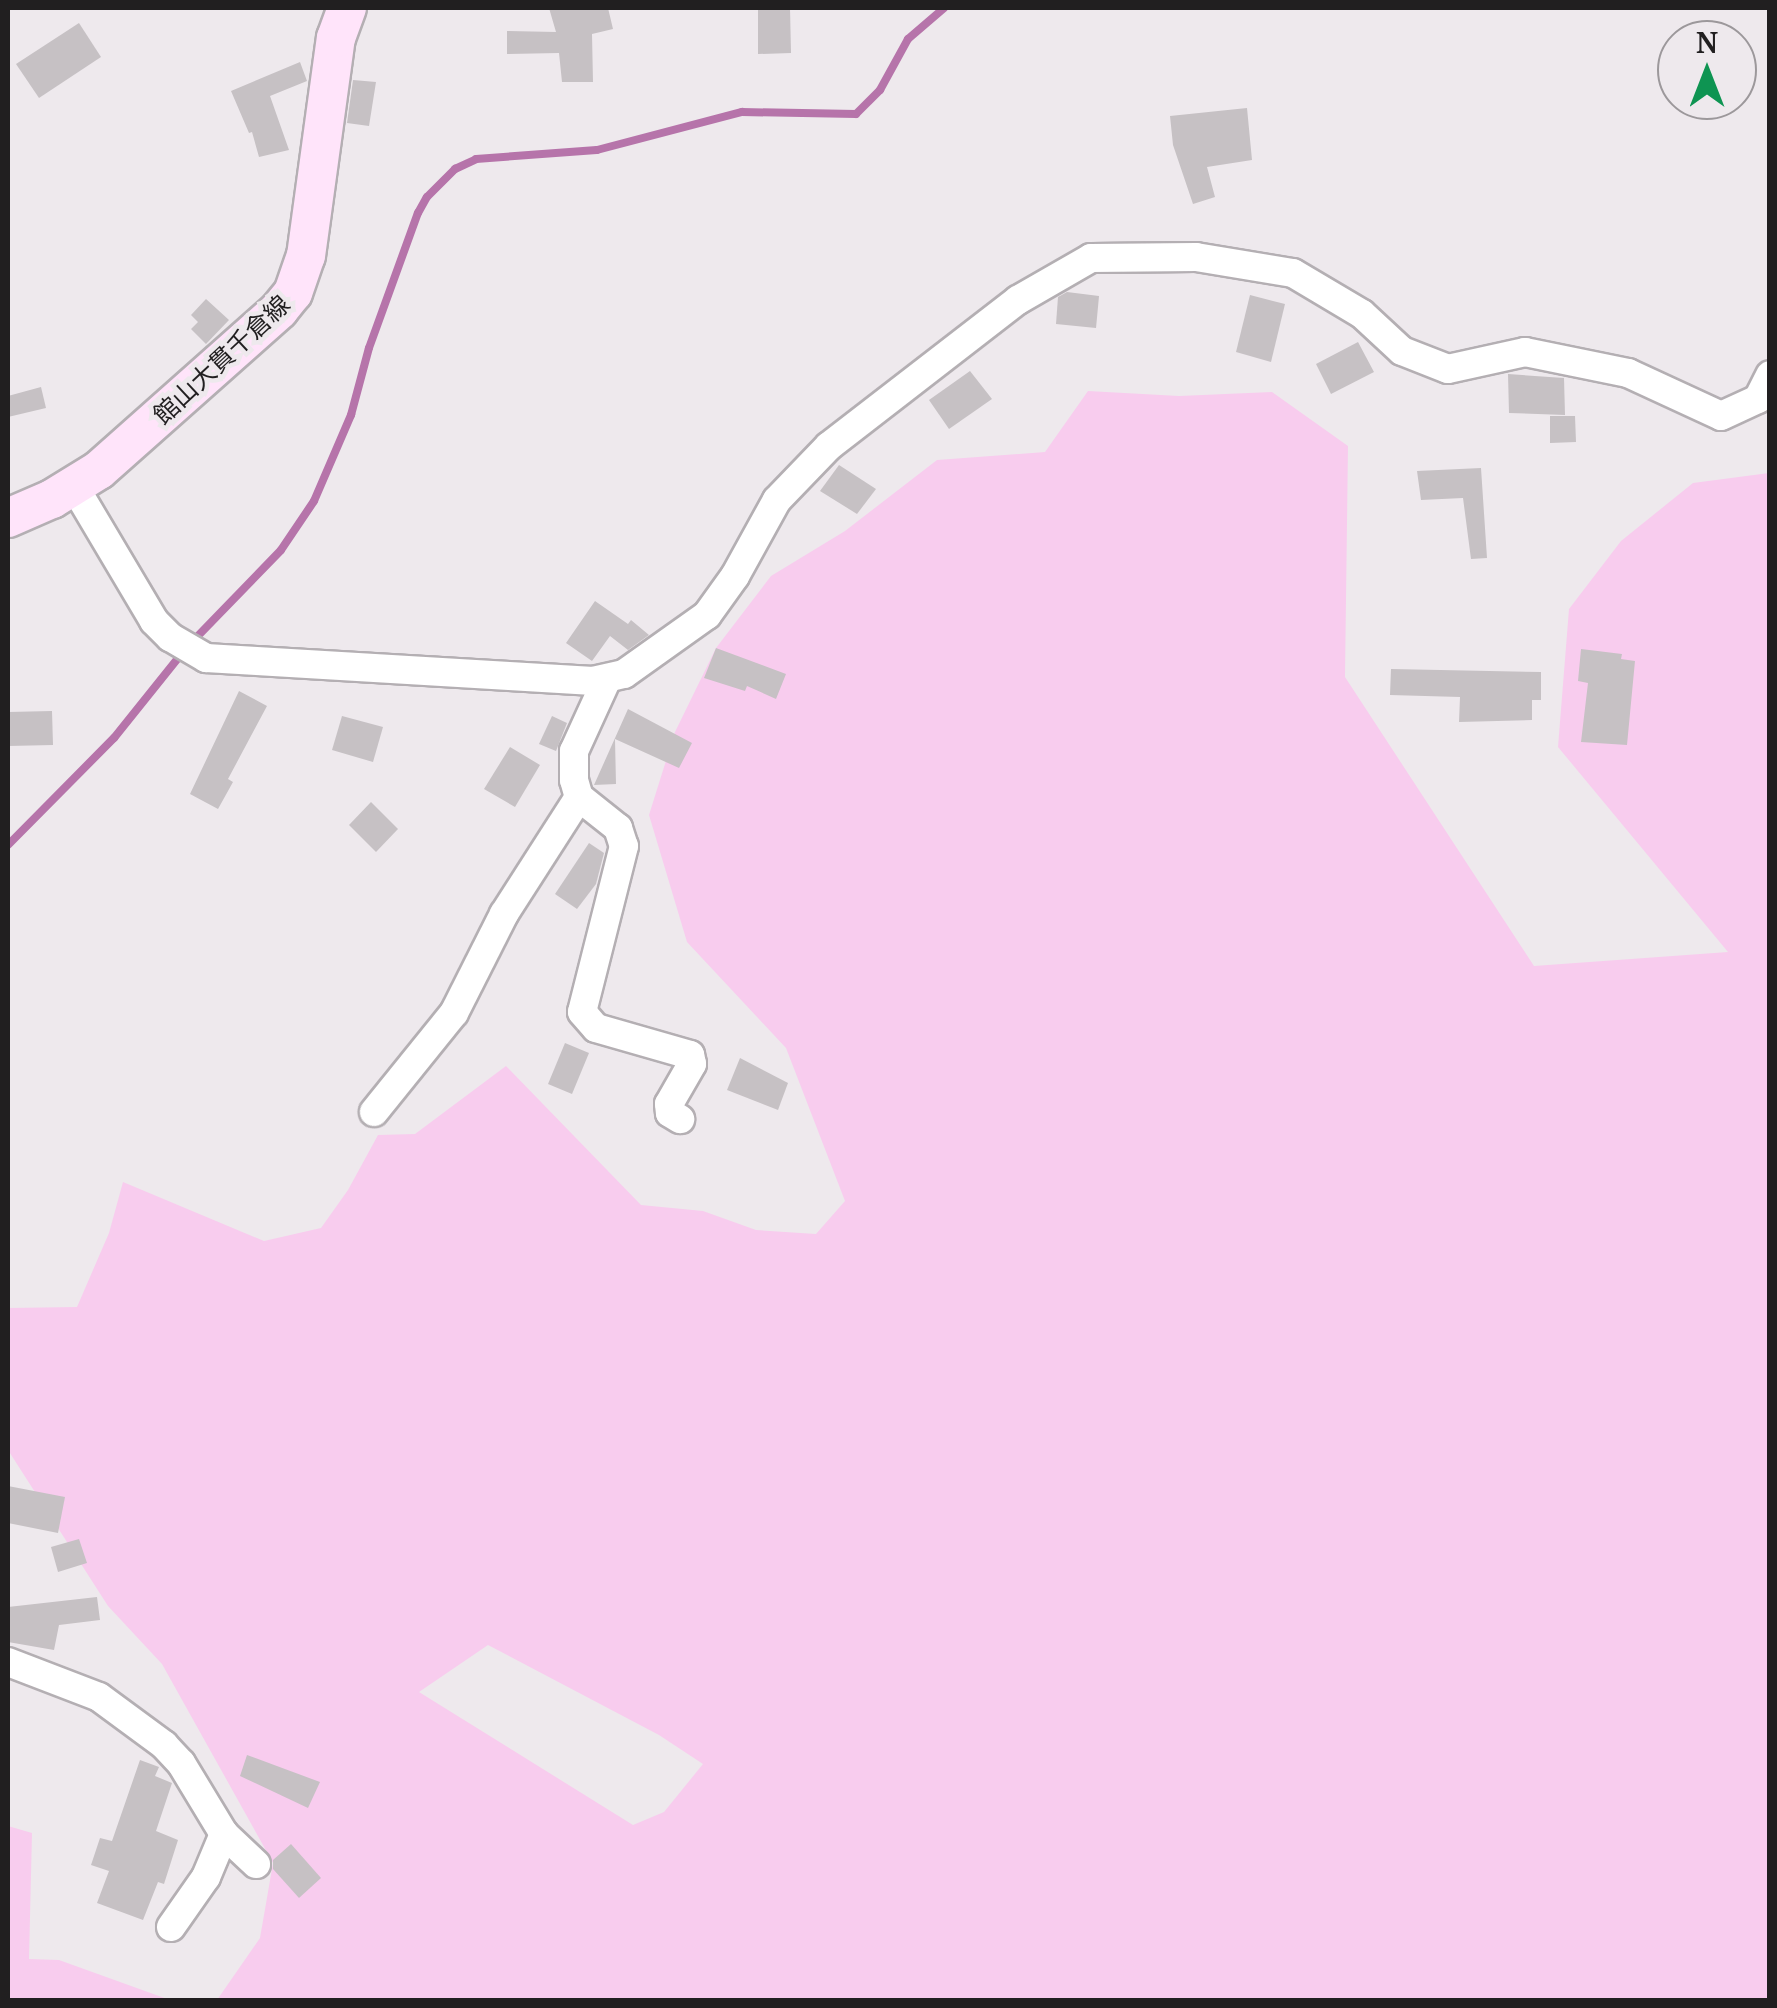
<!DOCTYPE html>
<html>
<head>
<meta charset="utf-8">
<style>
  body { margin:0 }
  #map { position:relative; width:1777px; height:2008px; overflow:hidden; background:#eee9ed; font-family:"Noto Serif","Noto Sans JP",serif }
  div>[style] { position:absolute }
  .green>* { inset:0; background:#f8ccee }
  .stream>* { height:8px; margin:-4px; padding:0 4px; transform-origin:4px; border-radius:4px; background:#b674aa }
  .building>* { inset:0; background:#c6c1c4 }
  .roads { filter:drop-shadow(2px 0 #b4afb3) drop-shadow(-2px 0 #b4afb3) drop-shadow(0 2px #b4afb3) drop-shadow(0 -2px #b4afb3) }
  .street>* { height:28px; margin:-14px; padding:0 14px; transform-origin:14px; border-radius:14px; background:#fff }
  .secondary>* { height:38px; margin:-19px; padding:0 19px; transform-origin:19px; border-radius:19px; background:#ffe4fa }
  span { translate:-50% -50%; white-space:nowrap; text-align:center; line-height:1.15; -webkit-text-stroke:9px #eee9ed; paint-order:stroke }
  .street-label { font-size:25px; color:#211f20 }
  .frame { position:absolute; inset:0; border:10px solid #211f20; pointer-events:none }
  .north { position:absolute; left:1657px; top:20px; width:100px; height:100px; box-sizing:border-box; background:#eee9ed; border:2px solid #9c989b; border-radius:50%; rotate:0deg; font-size:28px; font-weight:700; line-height:40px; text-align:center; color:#211f20 }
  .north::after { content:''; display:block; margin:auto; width:35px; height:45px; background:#0e9452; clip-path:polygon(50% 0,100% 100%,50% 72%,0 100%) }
</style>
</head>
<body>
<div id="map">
  <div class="green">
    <i style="clip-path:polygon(evenodd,1088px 391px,1179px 396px,1272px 392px,1348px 446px,1345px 677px,1534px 966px,1728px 952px,1558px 747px,1569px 609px,1621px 541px,1693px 483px,1769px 473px,1769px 2000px,217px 2000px,260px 1938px,273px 1863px,162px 1664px,108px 1606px,8px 1450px,8px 1308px,77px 1307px,109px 1233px,123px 1182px,264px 1241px,321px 1228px,348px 1190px,378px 1135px,415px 1134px,506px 1066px,641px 1205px,703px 1211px,756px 1230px,816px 1234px,845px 1201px,786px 1048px,687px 942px,649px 815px,675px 732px,716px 648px,771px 576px,845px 531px,937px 460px,1045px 452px,1088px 391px,488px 1645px,659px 1735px,703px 1764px,664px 1812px,633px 1825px,419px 1692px,488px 1645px)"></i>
    <i style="clip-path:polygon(8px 1826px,32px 1833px,29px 1959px,59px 1960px,170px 2000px,8px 2000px)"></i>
  </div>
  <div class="stream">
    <i style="left:191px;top:643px;width:129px;rotate:-45.9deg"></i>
    <i style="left:281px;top:550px;width:59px;rotate:-56deg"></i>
    <i style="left:314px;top:501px;width:94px;rotate:-66.7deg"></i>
    <i style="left:351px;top:415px;width:69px;rotate:-75deg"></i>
    <i style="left:369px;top:348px;width:144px;rotate:-70.1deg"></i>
    <i style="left:418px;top:213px;width:18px;rotate:-61deg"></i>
    <i style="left:427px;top:197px;width:40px;rotate:-45deg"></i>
    <i style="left:455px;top:169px;width:23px;rotate:-25deg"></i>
    <i style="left:476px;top:159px;width:121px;rotate:-4.3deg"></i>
    <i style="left:597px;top:150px;width:150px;rotate:-14.7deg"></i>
    <i style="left:742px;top:112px;width:114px;rotate:1deg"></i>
    <i style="left:856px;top:114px;width:34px;rotate:-45deg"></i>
    <i style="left:880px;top:90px;width:58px;rotate:-61.2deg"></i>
    <i style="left:908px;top:39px;width:48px;rotate:-40.7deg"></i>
    <i style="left:8px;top:845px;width:151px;rotate:-45.3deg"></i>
    <i style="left:114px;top:738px;width:109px;rotate:-51.3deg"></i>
  </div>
  <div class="building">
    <i style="clip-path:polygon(549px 8px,608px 8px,613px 29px,592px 34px,593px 82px,562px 82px,559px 53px,507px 54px,507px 31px,556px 32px)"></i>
    <i style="clip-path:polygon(758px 8px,790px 8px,791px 53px,758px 54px)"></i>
    <i style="clip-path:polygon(79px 23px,101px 57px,39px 98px,16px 64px)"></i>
    <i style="clip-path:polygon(300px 62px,307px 81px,270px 96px,289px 150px,259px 157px,252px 132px,249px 133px,231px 91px)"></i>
    <i style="clip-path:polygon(353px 80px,376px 82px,369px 126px,347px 123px)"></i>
    <i style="clip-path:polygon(1247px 108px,1252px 160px,1207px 167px,1215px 197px,1193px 204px,1173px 145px,1170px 116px)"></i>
    <i style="clip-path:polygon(1067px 292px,1099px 296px,1096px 328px,1056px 324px,1058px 297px)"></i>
    <i style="clip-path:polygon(1250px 295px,1285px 304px,1271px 362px,1236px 352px)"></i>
    <i style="clip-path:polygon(206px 299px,229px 320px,206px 344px,191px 329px,198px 322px,191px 315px)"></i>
    <i style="clip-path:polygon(1358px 342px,1374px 372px,1331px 394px,1316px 364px)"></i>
    <i style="clip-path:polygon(970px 371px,992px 399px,949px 429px,929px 400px)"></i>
    <i style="clip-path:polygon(1508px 374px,1564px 378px,1565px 415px,1509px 413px)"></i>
    <i style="clip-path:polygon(41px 387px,46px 408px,8px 417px,8px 396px)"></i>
    <i style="clip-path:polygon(1550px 416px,1575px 416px,1576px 442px,1550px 443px)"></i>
    <i style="clip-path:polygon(839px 465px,876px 489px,857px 514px,820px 491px)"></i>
    <i style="clip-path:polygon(1481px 468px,1487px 558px,1471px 559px,1463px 498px,1421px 500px,1417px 471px)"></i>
    <i style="clip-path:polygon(595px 601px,628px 624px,631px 620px,649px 635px,628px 650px,610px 636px,592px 661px,566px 643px)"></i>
    <i style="clip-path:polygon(716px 648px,786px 674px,776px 699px,747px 686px,745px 691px,704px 678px)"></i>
    <i style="clip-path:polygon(1581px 649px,1622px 654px,1621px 659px,1635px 661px,1627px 745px,1581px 742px,1588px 683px,1578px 681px)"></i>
    <i style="clip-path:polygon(1391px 669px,1541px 672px,1541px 700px,1532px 700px,1532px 720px,1459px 722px,1460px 697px,1390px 695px)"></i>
    <i style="clip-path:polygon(239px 691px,267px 706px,228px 779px,233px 782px,218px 809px,190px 794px)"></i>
    <i style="clip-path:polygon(628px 709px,692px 743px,679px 768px,615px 739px,616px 784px,594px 785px)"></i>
    <i style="clip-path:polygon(52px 711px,53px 745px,8px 746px,8px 712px)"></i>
    <i style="clip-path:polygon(342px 716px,383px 727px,373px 762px,332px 750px)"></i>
    <i style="clip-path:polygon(552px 716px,567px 723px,556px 751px,539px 744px)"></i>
    <i style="clip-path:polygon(510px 747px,540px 765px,515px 807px,484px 789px)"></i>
    <i style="clip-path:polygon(371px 802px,398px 829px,376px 852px,349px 825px)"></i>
    <i style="clip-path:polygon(589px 843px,604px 853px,596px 884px,577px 909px,555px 894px)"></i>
    <i style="clip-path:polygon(565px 1043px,589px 1053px,572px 1094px,548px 1084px)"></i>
    <i style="clip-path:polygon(740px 1058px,788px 1083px,778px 1110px,727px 1090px)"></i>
    <i style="clip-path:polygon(8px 1486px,65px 1497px,58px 1533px,8px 1523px)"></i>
    <i style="clip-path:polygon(79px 1539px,87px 1563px,58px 1572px,51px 1547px)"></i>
    <i style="clip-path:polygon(97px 1597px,100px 1620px,59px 1625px,54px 1650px,8px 1642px,8px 1607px)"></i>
    <i style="clip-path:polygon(247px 1755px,320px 1782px,308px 1808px,240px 1776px)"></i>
    <i style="clip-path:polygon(140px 1760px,159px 1767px,155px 1776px,172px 1783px,156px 1831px,178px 1840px,164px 1884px,158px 1882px,143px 1920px,97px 1903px,109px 1871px,91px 1865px,100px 1838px,112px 1841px)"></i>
    <i style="clip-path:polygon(291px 1844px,321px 1878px,299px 1898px,273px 1869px,273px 1860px)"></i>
  </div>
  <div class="roads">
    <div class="street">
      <i style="left:74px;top:486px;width:157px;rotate:59.3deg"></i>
      <i style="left:154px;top:621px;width:23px;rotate:45deg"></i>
      <i style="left:170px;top:637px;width:42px;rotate:30.3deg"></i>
      <i style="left:206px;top:658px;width:388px;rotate:3.4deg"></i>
      <i style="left:593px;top:681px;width:32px;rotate:-13deg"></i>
      <i style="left:624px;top:674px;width:102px;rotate:-35.4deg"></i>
      <i style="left:707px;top:615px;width:48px;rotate:-54.3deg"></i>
      <i style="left:735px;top:576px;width:87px;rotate:-61.1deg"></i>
      <i style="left:777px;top:500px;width:75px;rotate:-46.1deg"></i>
      <i style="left:829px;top:446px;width:239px;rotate:-37.7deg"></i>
      <i style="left:1018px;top:300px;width:84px;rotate:-29.9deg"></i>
      <i style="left:1091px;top:258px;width:105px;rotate:-0.5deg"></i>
      <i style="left:1196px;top:257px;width:98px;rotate:9.4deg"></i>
      <i style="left:1293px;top:273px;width:80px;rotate:30.7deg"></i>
      <i style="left:1362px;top:314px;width:54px;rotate:42.8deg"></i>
      <i style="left:1402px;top:351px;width:49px;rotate:21.4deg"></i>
      <i style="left:1448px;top:369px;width:79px;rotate:-12.4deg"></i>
      <i style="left:1525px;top:352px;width:105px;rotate:11.5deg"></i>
      <i style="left:1628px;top:373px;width:102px;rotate:24.8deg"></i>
      <i style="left:1721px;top:416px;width:41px;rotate:-24.7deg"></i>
      <i style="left:1758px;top:399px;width:27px;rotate:-63deg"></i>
      <i style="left:607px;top:679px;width:79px;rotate:114.6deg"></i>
      <i style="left:574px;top:751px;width:29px;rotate:90deg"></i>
      <i style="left:574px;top:780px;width:18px;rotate:74deg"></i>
      <i style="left:579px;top:797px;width:50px;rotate:38.5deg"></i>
      <i style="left:618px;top:828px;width:19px;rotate:72deg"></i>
      <i style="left:624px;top:846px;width:171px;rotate:104.2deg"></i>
      <i style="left:582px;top:1012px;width:21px;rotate:49deg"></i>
      <i style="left:596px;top:1028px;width:98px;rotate:16deg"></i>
      <i style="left:690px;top:1055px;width:9px;rotate:77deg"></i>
      <i style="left:692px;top:1064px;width:46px;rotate:119.9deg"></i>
      <i style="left:669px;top:1104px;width:9px;rotate:84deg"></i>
      <i style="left:670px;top:1113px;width:12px;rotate:31deg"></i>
      <i style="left:374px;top:1112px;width:127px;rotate:-51.1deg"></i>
      <i style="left:454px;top:1013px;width:111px;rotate:-63.2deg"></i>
      <i style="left:504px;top:914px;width:139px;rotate:-57.3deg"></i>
      <i style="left:8px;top:1662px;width:97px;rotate:21deg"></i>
      <i style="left:99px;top:1697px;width:81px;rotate:36.4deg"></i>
      <i style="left:164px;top:1745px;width:25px;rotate:47deg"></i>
      <i style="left:181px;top:1763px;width:83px;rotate:58.8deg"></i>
      <i style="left:224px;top:1834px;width:44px;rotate:43.2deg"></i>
      <i style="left:171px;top:1927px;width:61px;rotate:-55deg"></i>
      <i style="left:206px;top:1877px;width:47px;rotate:-67.3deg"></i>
    </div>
    <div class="secondary">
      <i style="left:8px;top:518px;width:48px;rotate:-23.4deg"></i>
      <i style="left:52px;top:499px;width:55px;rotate:-31.7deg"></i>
      <i style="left:99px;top:470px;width:241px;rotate:-41.6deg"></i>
      <i style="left:279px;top:310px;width:22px;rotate:-51deg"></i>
      <i style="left:293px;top:293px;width:39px;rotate:-71deg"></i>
      <i style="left:306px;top:256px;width:220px;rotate:-82.2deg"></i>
      <i style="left:336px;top:38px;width:32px;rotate:-70deg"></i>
    </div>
  </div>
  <div class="street-label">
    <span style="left:221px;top:359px;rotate:-43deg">館山大貫千倉線</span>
  </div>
  <div class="frame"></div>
  <div class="north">N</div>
</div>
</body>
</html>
